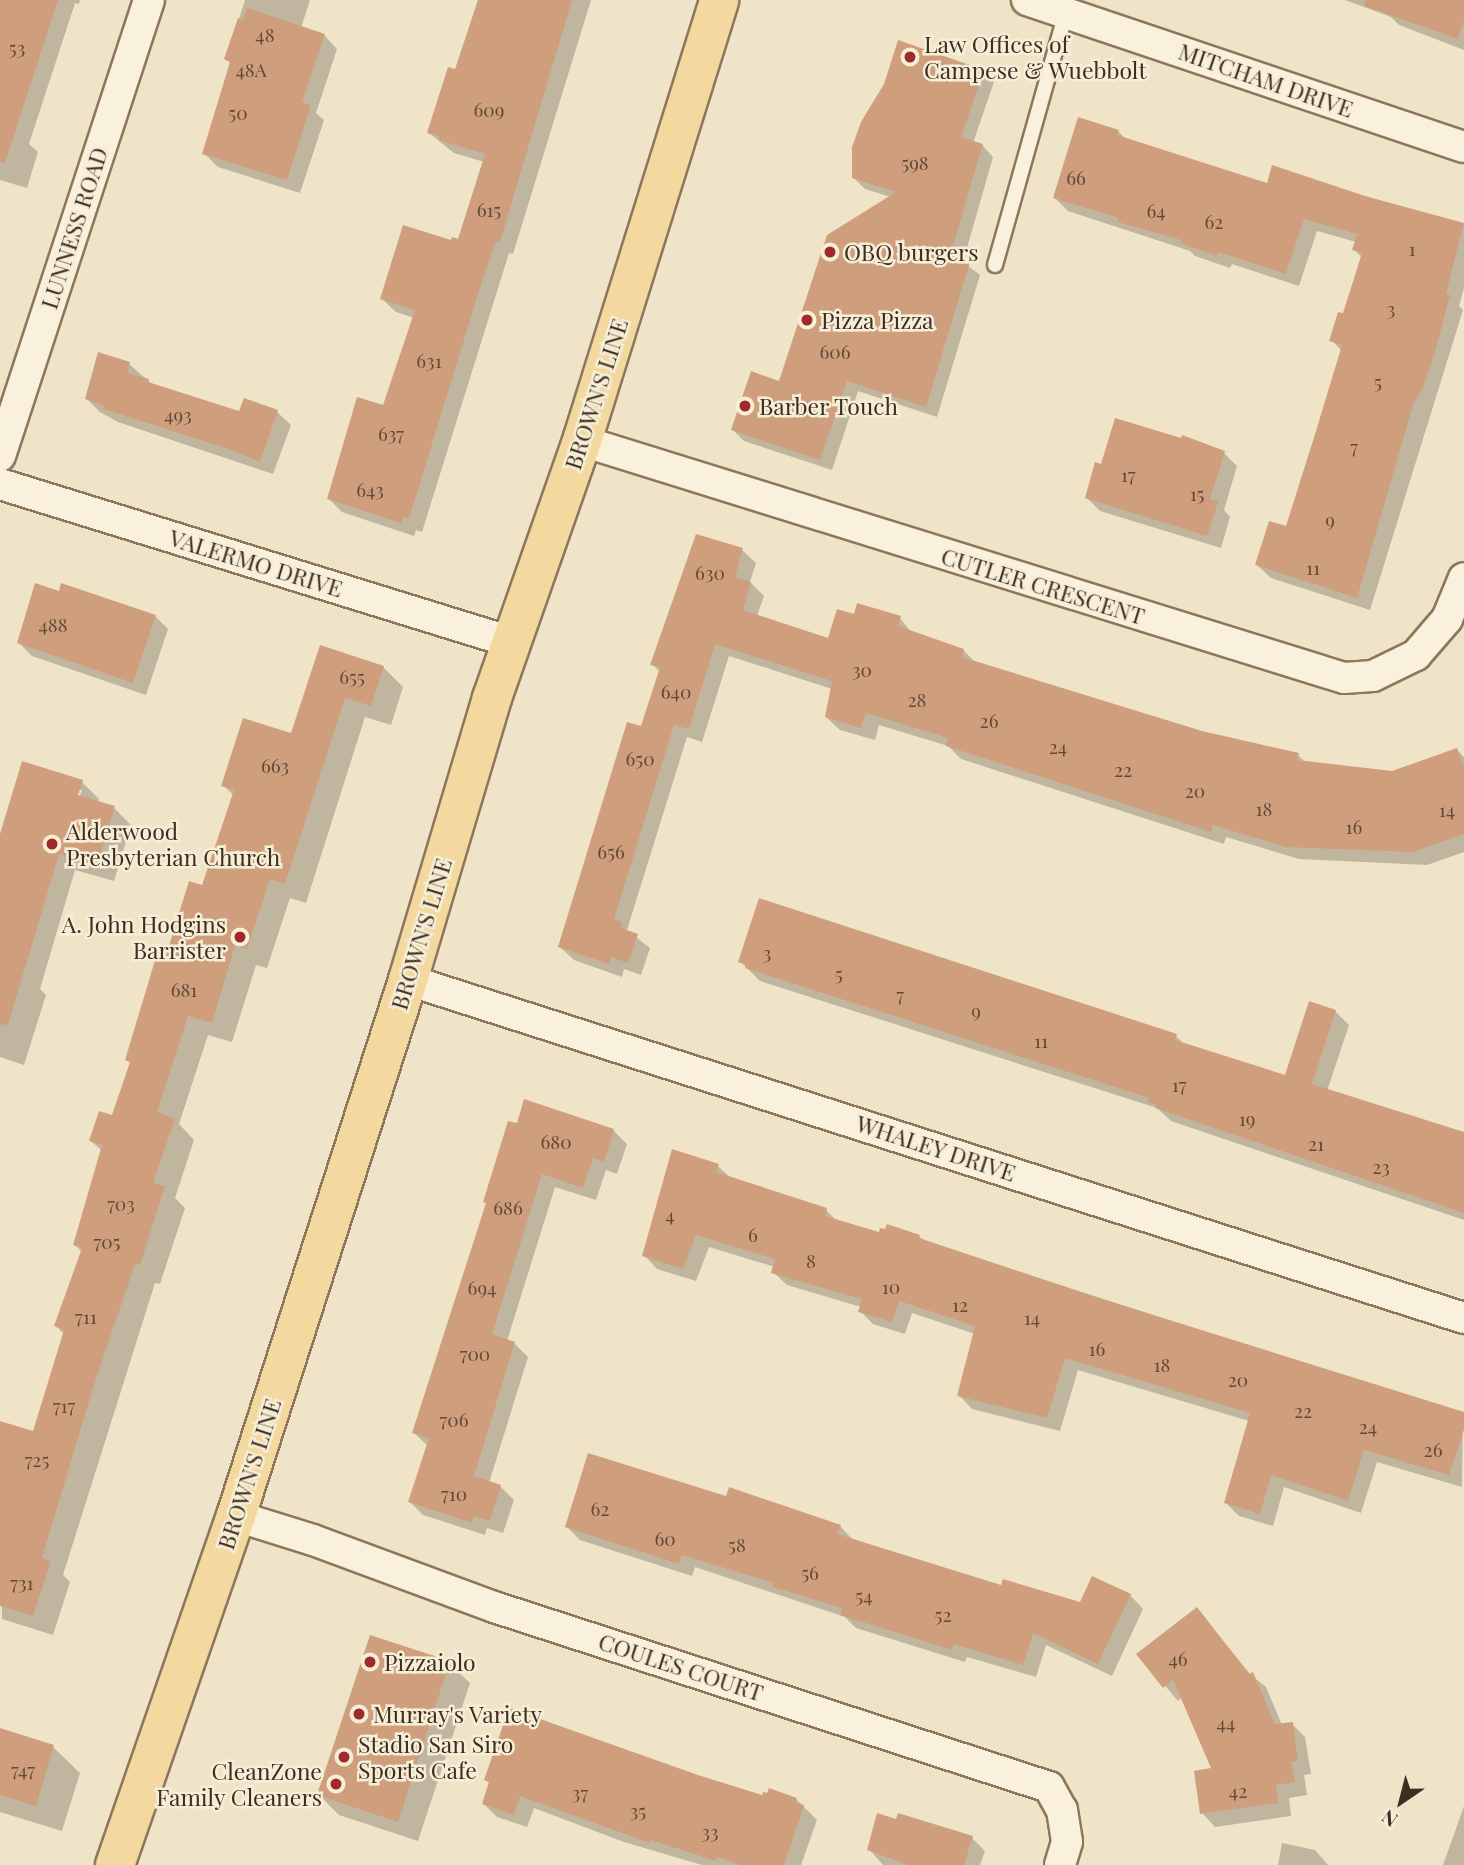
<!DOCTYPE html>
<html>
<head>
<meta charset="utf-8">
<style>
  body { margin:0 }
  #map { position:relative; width:1464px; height:1865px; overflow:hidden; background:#f0e4c8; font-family:"Playfair Display",serif }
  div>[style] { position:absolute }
  .shadow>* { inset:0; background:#0003 }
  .building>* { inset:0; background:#cf9f7d }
  .roads { filter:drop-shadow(2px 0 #8d765c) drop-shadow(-2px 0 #8d765c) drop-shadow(0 2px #8d765c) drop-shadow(0 -2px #8d765c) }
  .lane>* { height:14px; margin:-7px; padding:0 7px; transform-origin:7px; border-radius:7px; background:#faf1dc }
  .street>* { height:30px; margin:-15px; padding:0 15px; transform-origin:15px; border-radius:15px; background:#faf1dc }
  .primary>* { height:38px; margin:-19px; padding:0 19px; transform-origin:19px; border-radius:19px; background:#f3d9a0 }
  .dots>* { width:19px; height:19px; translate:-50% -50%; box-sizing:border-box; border:4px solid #f7eed8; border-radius:50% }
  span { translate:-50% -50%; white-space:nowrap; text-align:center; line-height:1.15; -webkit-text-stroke:5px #f7eed8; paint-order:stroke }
  .number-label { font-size:19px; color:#624a37 }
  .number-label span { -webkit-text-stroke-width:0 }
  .poi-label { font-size:23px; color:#3d2e20 }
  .left { translate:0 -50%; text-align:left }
  .right { translate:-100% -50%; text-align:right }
  .street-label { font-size:23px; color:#3d2e20 }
  .north { position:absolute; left:1366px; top:1767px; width:70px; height:70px; -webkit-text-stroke:5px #f7eed8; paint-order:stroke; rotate:215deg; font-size:19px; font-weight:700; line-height:28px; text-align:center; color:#3d2e20 }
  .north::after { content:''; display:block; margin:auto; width:24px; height:32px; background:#3d2e20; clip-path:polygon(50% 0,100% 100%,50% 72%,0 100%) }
</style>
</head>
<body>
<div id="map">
  <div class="shadow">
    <i style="clip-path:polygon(0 0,80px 0,79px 4px,75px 3px,29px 144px,38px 152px,27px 188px,0 180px)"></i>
    <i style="clip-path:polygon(245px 0,310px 0,301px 28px,324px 35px,337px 49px,316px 113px,324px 120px,300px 193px,218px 167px,204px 153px,231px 64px,226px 59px)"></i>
    <i style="clip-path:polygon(478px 0,591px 0,513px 254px,509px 253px,422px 532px,416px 530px,414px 536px,342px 512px,329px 499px,384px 407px,414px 318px,396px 312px,382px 299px,452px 242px,459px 241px,484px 162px,454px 153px,429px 133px,456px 71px)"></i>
    <i style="clip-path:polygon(1345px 0,1464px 0,1464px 50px,1399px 25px,1391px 17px)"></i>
    <i style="clip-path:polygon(983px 71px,994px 82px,973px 143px,982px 145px,993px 157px,963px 262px,980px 275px,937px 417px,858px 391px,832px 470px,744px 441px,733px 430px,780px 383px,891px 197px,865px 189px,854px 178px)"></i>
    <i style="clip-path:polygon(1118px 131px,1126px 139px,1268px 185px,1365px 198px,1464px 224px,1464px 288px,1459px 306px,1463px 310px,1370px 610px,1271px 578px,1257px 565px,1287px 528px,1342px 351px,1331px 340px,1344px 316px,1362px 258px,1354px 249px,1356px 242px,1317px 231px,1299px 286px,1232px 264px,1230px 268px,1195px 256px,1190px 251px,1068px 211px,1055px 198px)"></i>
    <i style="clip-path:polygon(99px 354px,129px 364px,153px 385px,240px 413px,277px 412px,291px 425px,273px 474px,118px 422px,100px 412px,87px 399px)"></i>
    <i style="clip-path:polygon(1224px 453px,1237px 466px,1224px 510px,1230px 517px,1221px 548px,1100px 511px,1086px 497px,1102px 466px)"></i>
    <i style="clip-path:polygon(742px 550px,756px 563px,750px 582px,764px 596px,757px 616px,829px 640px,855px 616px,900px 618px,912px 633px,963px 650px,976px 663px,1202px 732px,1298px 755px,1306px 763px,1392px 773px,1457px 750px,1464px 757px,1464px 852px,1427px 865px,1299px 859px,1226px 837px,1224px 844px,961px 759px,948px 746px,879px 725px,875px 740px,840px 730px,826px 717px,832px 689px,729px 656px,702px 742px,687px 737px,627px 930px,650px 948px,641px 975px,624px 969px,622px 977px,574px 960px,560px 947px,642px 728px,660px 672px,652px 664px)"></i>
    <i style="clip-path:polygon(60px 593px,155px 616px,168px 629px,146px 695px,32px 656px,19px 643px)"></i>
    <i style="clip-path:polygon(383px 667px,403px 687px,391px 725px,365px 717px,306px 903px,290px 898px,267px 968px,256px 965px,232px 1042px,208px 1035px,179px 1124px,194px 1140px,175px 1198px,185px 1208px,160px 1284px,155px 1283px,63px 1575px,70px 1582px,53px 1635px,2px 1619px,0 1423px,35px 1433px,65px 1335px,56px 1326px,82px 1252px,75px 1245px,102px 1151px,91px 1141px,113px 1117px,131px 1064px,127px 1060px,166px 961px,203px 887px,234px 796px,223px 785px)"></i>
    <i style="clip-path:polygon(evenodd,82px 782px,99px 799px,98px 803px,114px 808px,131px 825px,114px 881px,75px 870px,40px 989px,46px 995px,24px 1065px,0 1057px,0 840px,82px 782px,78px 790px,82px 790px,77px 804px,78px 790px)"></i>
    <i style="clip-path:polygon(740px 961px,1176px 1036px,1185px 1045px,1286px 1077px,1335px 1011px,1349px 1025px,1327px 1091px,1464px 1135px,1464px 1220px,1171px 1121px,1157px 1108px,760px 981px)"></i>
    <i style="clip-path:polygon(613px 1130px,627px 1144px,617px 1174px,606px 1170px,596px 1200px,555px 1187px,507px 1341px,514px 1343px,528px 1357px,489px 1483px,500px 1486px,514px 1500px,503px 1533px,487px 1528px,485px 1535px,423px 1515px,410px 1502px,428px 1446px,414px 1433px,487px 1204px)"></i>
    <i style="clip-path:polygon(718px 1166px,732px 1179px,826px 1210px,837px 1221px,880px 1234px,919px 1236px,925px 1242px,1463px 1414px,1462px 1487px,1377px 1462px,1361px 1513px,1284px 1487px,1273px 1526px,1239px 1516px,1226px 1503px,1249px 1421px,1078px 1370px,1060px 1431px,972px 1409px,959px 1395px,975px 1334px,912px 1313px,905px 1334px,873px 1324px,860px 1311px,861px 1307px,787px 1285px,773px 1272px,775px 1267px,709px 1247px,696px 1281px,657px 1269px,644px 1255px)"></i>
    <i style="clip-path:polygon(727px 1498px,840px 1526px,853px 1540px,1002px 1588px,1081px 1604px,1130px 1595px,1143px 1609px,1112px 1676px,1046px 1645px,1036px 1677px,967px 1657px,965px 1662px,856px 1628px,845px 1617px,695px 1567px,692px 1576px,580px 1540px,567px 1527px)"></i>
    <i style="clip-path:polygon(1197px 1609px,1251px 1675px,1266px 1687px,1282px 1725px,1292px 1724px,1305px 1737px,1311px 1774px,1304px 1775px,1307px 1795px,1289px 1798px,1291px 1816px,1215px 1827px,1202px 1813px,1214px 1770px,1182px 1697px,1178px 1701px,1138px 1654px)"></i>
    <i style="clip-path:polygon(371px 1637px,449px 1663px,470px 1683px,418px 1841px,339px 1815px,319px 1795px)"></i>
    <i style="clip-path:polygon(0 1730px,53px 1747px,80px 1773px,62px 1831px,0 1812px)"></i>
    <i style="clip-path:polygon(698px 1777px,763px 1797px,796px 1799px,817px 1820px,801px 1865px,702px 1865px,624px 1842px,534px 1808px,527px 1827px,497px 1817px,484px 1804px,490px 1784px,486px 1780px)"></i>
    <i style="clip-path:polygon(1464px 1806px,1464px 1865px,1443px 1865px)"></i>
    <i style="clip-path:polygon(972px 1838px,985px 1851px,980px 1865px,883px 1865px,869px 1849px)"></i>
    <i style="clip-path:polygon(1282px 1843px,1315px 1850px,1328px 1865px,1278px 1865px)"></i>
  </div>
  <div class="building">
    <i style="clip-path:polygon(0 0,58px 0,5px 163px,0 162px)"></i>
    <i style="clip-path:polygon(478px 0,572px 0,500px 242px,496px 241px,483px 278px,409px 519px,403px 517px,401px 523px,327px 499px,357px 397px,383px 405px,415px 310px,380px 299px,403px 225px,451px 240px,452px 237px,458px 239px,485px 154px,439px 140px,440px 137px,427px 133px,448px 67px,455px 69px)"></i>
    <i style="clip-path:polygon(1365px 0,1464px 0,1464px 20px,1458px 39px,1364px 6px)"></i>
    <i style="clip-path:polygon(247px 8px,325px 34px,302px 102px,311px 105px,287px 180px,202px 154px,230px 62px,224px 59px,238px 18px,243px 20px)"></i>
    <i style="clip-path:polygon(898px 40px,984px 70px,961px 137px,983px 144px,950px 256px,970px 262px,926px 407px,847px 381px,820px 460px,731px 430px,751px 371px,779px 381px,827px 235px,896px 192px,852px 178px,852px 147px,861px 122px,884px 84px)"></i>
    <i style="clip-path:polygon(1078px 117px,1119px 130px,1117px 135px,1267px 183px,1272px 165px,1365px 196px,1464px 223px,1446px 293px,1450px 295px,1435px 352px,1422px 390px,1414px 402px,1357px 598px,1255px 565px,1269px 521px,1286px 526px,1316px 431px,1342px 345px,1329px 341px,1338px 312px,1343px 313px,1362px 253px,1352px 250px,1357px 234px,1304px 219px,1286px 274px,1218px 252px,1217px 256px,1180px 243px,1181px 240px,1118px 222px,1119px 218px,1053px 198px)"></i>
    <i style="clip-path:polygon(98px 352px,130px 362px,127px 373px,149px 379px,148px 382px,239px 411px,244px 398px,278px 410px,260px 462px,226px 448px,103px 409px,104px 406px,85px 399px)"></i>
    <i style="clip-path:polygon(1115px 418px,1181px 438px,1182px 435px,1225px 451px,1210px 499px,1218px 502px,1207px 536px,1085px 498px,1095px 462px,1101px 464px)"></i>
    <i style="clip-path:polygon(696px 534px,743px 548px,735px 577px,751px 582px,743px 610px,828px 638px,837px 609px,854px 614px,857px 603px,901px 616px,898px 626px,964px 649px,962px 657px,1202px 731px,1299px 753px,1297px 760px,1392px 771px,1457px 748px,1464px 767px,1464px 834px,1413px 852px,1285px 847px,1213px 825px,1211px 832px,946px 746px,948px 738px,866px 713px,861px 728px,825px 717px,832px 681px,715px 644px,689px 729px,674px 725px,614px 919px,622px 922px,621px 928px,638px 934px,628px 963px,611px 957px,609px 964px,558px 947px,627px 722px,641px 726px,660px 667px,650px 665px)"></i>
    <i style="clip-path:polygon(35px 583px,59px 591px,61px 583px,156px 615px,133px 683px,17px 643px)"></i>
    <i style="clip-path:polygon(320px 645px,384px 666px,371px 706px,345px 698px,285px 884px,270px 879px,247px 949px,235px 946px,212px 1023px,188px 1016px,157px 1112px,175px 1119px,153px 1183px,165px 1186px,140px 1265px,135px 1264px,93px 1388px,42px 1558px,51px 1561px,33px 1616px,0 1606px,0 1421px,33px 1431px,64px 1330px,54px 1326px,82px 1248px,73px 1245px,102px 1145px,89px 1141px,99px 1111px,112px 1115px,130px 1062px,125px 1060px,156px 957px,165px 959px,189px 881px,202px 885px,234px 790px,221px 786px,243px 718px,291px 733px)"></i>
    <i style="clip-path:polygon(22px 761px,83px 780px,78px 795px,115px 806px,97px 865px,59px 854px,8px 1025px,0 1024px,0 834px)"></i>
    <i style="clip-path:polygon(759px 898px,1177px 1034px,1175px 1040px,1285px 1075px,1309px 1001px,1336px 1010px,1312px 1084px,1464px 1132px,1464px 1213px,1155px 1108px,1156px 1105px,1148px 1102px,1149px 1098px,745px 968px,746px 965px,738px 962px)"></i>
    <i style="clip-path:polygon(524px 1099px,614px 1129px,604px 1162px,593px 1158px,583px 1188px,542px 1174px,492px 1334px,515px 1342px,474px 1476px,501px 1485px,490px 1521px,474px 1516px,472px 1523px,408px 1502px,429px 1438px,412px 1433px,486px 1203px,483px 1202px,508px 1121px,517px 1123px)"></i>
    <i style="clip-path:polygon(672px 1149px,719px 1164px,716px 1172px,827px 1208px,825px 1216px,879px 1232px,880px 1228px,885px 1229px,887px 1224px,920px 1235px,919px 1238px,1105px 1300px,1464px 1412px,1464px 1430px,1449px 1475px,1364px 1450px,1348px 1501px,1271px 1475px,1260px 1514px,1224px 1503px,1250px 1413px,1065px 1358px,1047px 1418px,957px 1396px,975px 1326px,899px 1301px,892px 1322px,858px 1312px,862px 1299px,771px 1273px,775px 1259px,696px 1235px,683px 1269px,642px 1256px)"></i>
    <i style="clip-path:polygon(588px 1453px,726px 1496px,729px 1487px,841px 1525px,837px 1534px,1001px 1585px,1003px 1579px,1080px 1602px,1092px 1576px,1131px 1594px,1098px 1664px,1033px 1633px,1023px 1665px,954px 1644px,952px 1650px,840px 1615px,842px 1608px,773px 1587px,774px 1583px,682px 1555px,679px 1564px,565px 1527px)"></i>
    <i style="clip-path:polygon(1197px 1607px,1249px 1674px,1253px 1672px,1275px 1724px,1293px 1722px,1298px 1761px,1291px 1762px,1295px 1782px,1276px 1785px,1278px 1803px,1200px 1814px,1194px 1771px,1211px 1768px,1173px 1680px,1163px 1688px,1136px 1654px)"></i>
    <i style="clip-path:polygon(370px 1635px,450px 1661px,398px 1822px,317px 1795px)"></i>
    <i style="clip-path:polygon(509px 1708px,698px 1775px,762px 1795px,763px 1792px,767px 1793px,769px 1788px,797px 1798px,795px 1802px,804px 1805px,784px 1865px,741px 1865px,717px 1857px,716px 1861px,651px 1840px,650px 1843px,520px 1796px,514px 1815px,482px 1804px,489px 1782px,484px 1780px)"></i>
    <i style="clip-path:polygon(0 1728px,54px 1745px,36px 1806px,0 1795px)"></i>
    <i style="clip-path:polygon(877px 1813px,896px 1819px,898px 1813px,973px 1836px,964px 1865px,909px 1865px,867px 1850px)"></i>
  </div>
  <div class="roads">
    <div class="lane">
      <i style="left:995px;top:265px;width:262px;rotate:-74.3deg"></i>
    </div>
    <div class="street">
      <i style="left:1027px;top:0;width:461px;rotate:18.6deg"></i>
      <i style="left:582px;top:441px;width:798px;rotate:17.28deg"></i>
      <i style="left:1344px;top:678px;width:29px;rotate:-4deg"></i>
      <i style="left:1373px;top:676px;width:48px;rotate:-26deg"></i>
      <i style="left:1416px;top:655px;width:48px;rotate:-49.3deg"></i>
      <i style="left:1447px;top:619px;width:44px;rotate:-67.5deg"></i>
      <i style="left:0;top:456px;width:480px;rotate:-71.9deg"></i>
      <i style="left:0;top:484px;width:535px;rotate:17.18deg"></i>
      <i style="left:408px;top:980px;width:1109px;rotate:17.75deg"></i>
      <i style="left:236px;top:1516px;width:81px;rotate:17.3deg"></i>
      <i style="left:313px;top:1540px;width:193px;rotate:20.3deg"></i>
      <i style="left:494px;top:1607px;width:583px;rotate:17.97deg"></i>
      <i style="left:1049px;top:1787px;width:26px;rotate:61deg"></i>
      <i style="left:1062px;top:1810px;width:32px;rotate:81deg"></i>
      <i style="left:1067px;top:1842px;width:24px;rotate:107deg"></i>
    </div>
    <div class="primary">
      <i style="left:115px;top:1865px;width:369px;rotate:-70.9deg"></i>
      <i style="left:236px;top:1516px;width:563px;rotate:-72.21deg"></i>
      <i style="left:408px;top:980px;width:294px;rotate:-73.4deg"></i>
      <i style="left:492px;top:698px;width:272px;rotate:-70.7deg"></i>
      <i style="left:582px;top:441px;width:462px;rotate:-72.7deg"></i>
    </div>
  </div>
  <div class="dots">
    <i style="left:910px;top:57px;background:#9e2a2b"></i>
    <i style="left:830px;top:252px;background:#9e2a2b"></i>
    <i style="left:807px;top:320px;background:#9e2a2b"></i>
    <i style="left:745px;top:406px;background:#9e2a2b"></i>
    <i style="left:52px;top:844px;background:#9e2a2b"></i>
    <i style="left:240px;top:937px;background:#9e2a2b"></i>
    <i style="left:370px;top:1662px;background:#9e2a2b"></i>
    <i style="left:359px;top:1714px;background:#9e2a2b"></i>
    <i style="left:344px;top:1757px;background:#9e2a2b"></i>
    <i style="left:336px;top:1784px;background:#9e2a2b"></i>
  </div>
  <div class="number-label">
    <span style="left:265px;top:35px">48</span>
    <span style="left:17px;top:48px">53</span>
    <span style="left:251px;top:70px">48A</span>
    <span style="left:489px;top:110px">609</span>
    <span style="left:238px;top:113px">50</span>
    <span style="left:915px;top:163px">598</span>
    <span style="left:1076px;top:178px">66</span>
    <span style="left:489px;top:210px">615</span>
    <span style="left:1156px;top:211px">64</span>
    <span style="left:1214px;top:222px">62</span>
    <span style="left:1412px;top:249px">1</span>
    <span style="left:1391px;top:309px">3</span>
    <span style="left:835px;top:352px">606</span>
    <span style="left:429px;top:361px">631</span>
    <span style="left:1378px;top:382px">5</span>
    <span style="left:178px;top:415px">493</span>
    <span style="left:391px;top:434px">637</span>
    <span style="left:1354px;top:447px">7</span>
    <span style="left:1128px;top:475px">17</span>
    <span style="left:370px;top:490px">643</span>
    <span style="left:1197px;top:494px">15</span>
    <span style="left:1330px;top:520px">9</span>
    <span style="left:1313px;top:568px">11</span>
    <span style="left:710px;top:573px">630</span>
    <span style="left:53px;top:625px">488</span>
    <span style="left:862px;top:670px">30</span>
    <span style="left:352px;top:677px">655</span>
    <span style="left:676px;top:692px">640</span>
    <span style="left:917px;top:700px">28</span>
    <span style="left:989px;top:721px">26</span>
    <span style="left:1058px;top:747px">24</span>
    <span style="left:640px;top:759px">650</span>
    <span style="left:275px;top:766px">663</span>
    <span style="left:1123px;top:770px">22</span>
    <span style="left:1195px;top:791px">20</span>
    <span style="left:1264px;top:809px">18</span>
    <span style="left:1447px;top:810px">14</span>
    <span style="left:1354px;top:827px">16</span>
    <span style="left:611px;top:852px">656</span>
    <span style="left:767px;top:953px">3</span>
    <span style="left:839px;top:974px">5</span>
    <span style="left:184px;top:990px">681</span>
    <span style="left:900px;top:995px">7</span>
    <span style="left:976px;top:1011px">9</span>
    <span style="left:1041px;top:1041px">11</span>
    <span style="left:1179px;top:1085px">17</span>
    <span style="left:1247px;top:1119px">19</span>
    <span style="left:556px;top:1142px">680</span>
    <span style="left:1316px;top:1144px">21</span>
    <span style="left:1381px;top:1167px">23</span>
    <span style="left:121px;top:1204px">703</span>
    <span style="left:508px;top:1208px">686</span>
    <span style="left:670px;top:1215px">4</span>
    <span style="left:753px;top:1235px">6</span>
    <span style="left:107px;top:1242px">705</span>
    <span style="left:811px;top:1261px">8</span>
    <span style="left:891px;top:1287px">10</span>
    <span style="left:482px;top:1288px">694</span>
    <span style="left:960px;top:1305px">12</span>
    <span style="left:86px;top:1317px">711</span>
    <span style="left:1032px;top:1318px">14</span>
    <span style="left:1097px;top:1349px">16</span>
    <span style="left:475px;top:1354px">700</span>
    <span style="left:1162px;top:1365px">18</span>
    <span style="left:1238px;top:1380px">20</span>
    <span style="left:64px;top:1406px">717</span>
    <span style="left:1303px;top:1411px">22</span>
    <span style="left:454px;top:1420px">706</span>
    <span style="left:1368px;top:1427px">24</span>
    <span style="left:1433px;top:1450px">26</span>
    <span style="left:37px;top:1460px">725</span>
    <span style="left:454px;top:1494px">710</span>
    <span style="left:600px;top:1509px">62</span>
    <span style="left:665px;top:1539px">60</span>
    <span style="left:737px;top:1545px">58</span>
    <span style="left:810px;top:1573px">56</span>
    <span style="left:22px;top:1583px">731</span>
    <span style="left:864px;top:1596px">54</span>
    <span style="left:943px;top:1615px">52</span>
    <span style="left:1178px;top:1659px">46</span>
    <span style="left:1226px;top:1723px">44</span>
    <span style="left:23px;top:1770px">747</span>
    <span style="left:1238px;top:1791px">42</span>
    <span style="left:580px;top:1793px">37</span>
    <span style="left:638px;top:1811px">35</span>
    <span style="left:710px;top:1832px">33</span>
  </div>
  <div class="poi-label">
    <span class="left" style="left:924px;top:57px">Law Offices of<br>Campese &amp; Wuebbolt</span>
    <span class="left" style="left:844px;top:252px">OBQ burgers</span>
    <span class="left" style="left:821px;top:320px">Pizza Pizza</span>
    <span class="left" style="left:759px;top:406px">Barber Touch</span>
    <span class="left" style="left:66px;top:844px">Alderwood<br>Presbyterian Church</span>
    <span class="right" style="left:226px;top:937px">A. John Hodgins<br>Barrister</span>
    <span class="left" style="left:384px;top:1662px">Pizzaiolo</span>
    <span class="left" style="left:373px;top:1714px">Murray's Variety</span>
    <span class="left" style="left:358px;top:1757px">Stadio San Siro<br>Sports Cafe</span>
    <span class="right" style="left:322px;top:1784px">CleanZone<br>Family Cleaners</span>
  </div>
  <div class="street-label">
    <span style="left:1266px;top:80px;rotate:19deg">MITCHAM DRIVE</span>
    <span style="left:74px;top:228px;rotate:-72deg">LUNNESS ROAD</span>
    <span style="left:596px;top:394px;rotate:-72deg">BROWN'S LINE</span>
    <span style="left:256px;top:563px;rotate:17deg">VALERMO DRIVE</span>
    <span style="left:1043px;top:586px;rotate:17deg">CUTLER CRESCENT</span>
    <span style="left:421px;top:934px;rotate:-73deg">BROWN'S LINE</span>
    <span style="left:936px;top:1148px;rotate:18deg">WHALEY DRIVE</span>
    <span style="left:249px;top:1474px;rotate:-72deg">BROWN'S LINE</span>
    <span style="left:681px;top:1667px;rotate:18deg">COULES COURT</span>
  </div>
  <div class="north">N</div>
</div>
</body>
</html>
